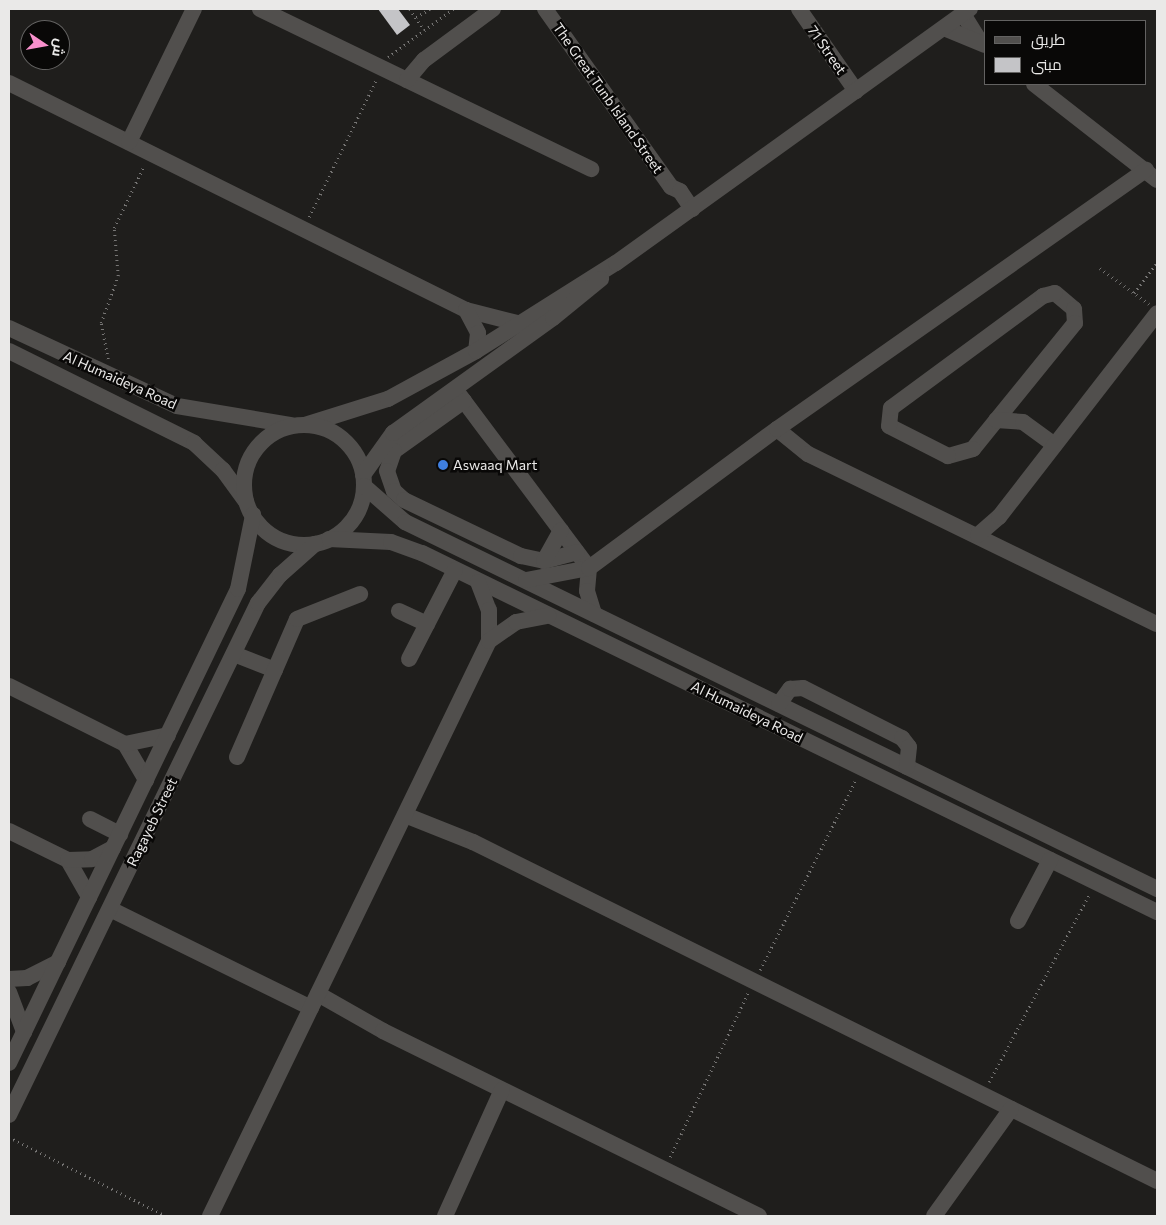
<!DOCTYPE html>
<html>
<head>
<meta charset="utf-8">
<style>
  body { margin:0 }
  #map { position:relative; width:1166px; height:1225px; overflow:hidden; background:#1f1e1c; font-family:Commissioner,Cairo,sans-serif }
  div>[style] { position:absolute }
  .building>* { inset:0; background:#c4c4c7 }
  .path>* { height:2.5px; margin-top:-1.25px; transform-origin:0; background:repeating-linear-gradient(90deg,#777675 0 1px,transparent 0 5px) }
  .minor>* { height:16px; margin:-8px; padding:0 8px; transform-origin:8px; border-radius:8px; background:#514f4d }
  .minor>.ring { margin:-8px; padding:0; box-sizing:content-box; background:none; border:16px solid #514f4d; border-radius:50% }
  .dots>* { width:14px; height:14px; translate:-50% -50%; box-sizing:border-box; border:2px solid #090807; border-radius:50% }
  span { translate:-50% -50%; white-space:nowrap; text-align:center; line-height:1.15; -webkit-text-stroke:5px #090807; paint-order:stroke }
  .street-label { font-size:14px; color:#eae9e8 }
  .poi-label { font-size:14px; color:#eae9e8 }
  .left { translate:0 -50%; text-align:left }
  .frame { position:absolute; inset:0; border:10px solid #eae9e8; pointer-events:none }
  .legend { position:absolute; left:984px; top:20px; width:162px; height:65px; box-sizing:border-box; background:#090807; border:1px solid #636261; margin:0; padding:6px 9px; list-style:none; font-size:15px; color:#eae9e8 }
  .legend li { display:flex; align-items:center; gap:10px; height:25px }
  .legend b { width:25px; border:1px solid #636261 }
  .north { position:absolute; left:20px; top:20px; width:50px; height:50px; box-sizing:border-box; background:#090807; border:1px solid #636261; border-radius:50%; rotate:102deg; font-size:14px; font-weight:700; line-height:20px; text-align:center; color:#eae9e8 }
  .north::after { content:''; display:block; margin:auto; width:18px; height:22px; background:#f890cc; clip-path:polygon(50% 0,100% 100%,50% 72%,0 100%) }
</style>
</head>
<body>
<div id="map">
  <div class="building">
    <i style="clip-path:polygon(378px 9px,398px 9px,410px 25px,397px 35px)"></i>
  </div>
  <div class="path">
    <i style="left:410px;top:9px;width:25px;rotate:56deg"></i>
    <i style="left:416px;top:17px;width:16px;rotate:-30deg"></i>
    <i style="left:388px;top:57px;width:81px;rotate:-36.4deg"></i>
    <i style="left:309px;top:217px;width:153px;rotate:-63.9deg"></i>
    <i style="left:1100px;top:268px;width:61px;rotate:36.3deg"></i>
    <i style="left:1134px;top:293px;width:38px;rotate:-53deg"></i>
    <i style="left:108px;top:359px;width:37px;rotate:-101deg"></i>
    <i style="left:101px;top:323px;width:50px;rotate:-70.1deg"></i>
    <i style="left:118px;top:276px;width:48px;rotate:-94.8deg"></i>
    <i style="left:114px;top:228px;width:69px;rotate:-64.2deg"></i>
    <i style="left:760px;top:970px;width:212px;rotate:-63.3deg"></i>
    <i style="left:989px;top:1082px;width:212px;rotate:-61.9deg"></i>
    <i style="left:9px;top:1137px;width:176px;rotate:26.7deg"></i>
    <i style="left:670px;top:1157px;width:182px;rotate:-64.6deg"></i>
  </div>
  <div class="minor">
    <i style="left:260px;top:9px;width:368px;rotate:25.8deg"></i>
    <i style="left:545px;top:9px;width:218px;rotate:54.7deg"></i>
    <i style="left:671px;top:187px;width:10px;rotate:24deg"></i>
    <i style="left:680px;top:191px;width:22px;rotate:56deg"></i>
    <i style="left:799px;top:9px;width:100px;rotate:55.2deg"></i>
    <i style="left:963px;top:14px;width:32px;rotate:58deg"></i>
    <i style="left:944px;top:28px;width:44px;rotate:22.5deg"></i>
    <i style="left:407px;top:80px;width:26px;rotate:-50deg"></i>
    <i style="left:424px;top:60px;width:86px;rotate:-36.5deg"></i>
    <i style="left:9px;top:83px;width:510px;rotate:26.41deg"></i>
    <i style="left:466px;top:310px;width:53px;rotate:14.3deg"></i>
    <i style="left:1034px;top:84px;width:156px;rotate:38deg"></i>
    <i style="left:129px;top:142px;width:148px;rotate:-64deg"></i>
    <i style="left:1055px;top:293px;width:25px;rotate:40deg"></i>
    <i style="left:1074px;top:309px;width:14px;rotate:86deg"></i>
    <i style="left:1075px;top:323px;width:162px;rotate:129deg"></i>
    <i style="left:973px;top:449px;width:26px;rotate:164deg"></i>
    <i style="left:948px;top:456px;width:66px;rotate:-153deg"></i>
    <i style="left:889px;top:426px;width:18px;rotate:-84deg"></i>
    <i style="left:891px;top:408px;width:189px;rotate:-36.4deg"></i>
    <i style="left:1043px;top:296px;width:12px;rotate:-14deg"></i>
    <i style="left:466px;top:310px;width:26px;rotate:62deg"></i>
    <i style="left:478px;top:333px;width:18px;rotate:96deg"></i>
    <i style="left:9px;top:328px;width:185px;rotate:24.9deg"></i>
    <i style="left:177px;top:406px;width:116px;rotate:9.5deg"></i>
    <i style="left:9px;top:351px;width:207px;rotate:26.4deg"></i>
    <i style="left:194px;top:443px;width:40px;rotate:43deg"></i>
    <i style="left:223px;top:470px;width:39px;rotate:54deg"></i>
    <i style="left:458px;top:393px;width:219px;rotate:53.2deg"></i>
    <i style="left:589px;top:568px;width:23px;rotate:95deg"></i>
    <i style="left:587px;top:591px;width:24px;rotate:73deg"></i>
    <i style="left:464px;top:401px;width:86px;rotate:144.5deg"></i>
    <i style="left:394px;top:451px;width:21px;rotate:109deg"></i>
    <i style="left:387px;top:471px;width:21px;rotate:71deg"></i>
    <i style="left:394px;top:491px;width:13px;rotate:42deg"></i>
    <i style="left:404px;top:500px;width:130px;rotate:25.6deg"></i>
    <i style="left:521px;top:556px;width:24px;rotate:12deg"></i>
    <i style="left:544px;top:561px;width:34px;rotate:-15deg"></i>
    <i style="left:996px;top:420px;width:27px;rotate:4deg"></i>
    <i style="left:1023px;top:422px;width:39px;rotate:36deg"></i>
    <i style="left:305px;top:425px;width:87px;rotate:-17.4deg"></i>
    <i style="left:388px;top:399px;width:100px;rotate:-28.6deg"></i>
    <i style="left:476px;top:351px;width:165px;rotate:-32.2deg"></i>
    <i style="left:616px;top:263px;width:436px;rotate:-35.7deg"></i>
    <i class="ring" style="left:244px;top:425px;width:104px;height:104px"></i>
    <i style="left:777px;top:429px;width:40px;rotate:39deg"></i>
    <i style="left:808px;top:454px;width:388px;rotate:26deg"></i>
    <i style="left:363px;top:475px;width:52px;rotate:-54.5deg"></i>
    <i style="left:393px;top:433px;width:197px;rotate:-35.7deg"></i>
    <i style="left:553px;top:318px;width:62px;rotate:-39.1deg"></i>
    <i style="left:364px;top:486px;width:55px;rotate:41.3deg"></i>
    <i style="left:405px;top:522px;width:837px;rotate:26.01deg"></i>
    <i style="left:978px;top:535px;width:28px;rotate:-41deg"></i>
    <i style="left:999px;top:517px;width:258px;rotate:-52.2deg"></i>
    <i style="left:329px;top:539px;width:62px;rotate:2.8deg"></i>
    <i style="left:391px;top:542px;width:33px;rotate:20deg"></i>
    <i style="left:422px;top:553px;width:818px;rotate:26.03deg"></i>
    <i style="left:544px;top:561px;width:35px;rotate:-61deg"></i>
    <i style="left:526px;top:580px;width:64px;rotate:-10.8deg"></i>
    <i style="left:589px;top:568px;width:234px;rotate:-36.5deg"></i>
    <i style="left:777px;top:429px;width:451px;rotate:-35.1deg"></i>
    <i style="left:478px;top:582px;width:30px;rotate:69deg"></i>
    <i style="left:489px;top:610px;width:31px;rotate:90deg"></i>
    <i style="left:399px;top:611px;width:31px;rotate:25deg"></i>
    <i style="left:234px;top:654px;width:44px;rotate:21.3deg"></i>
    <i style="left:409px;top:659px;width:100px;rotate:-62.7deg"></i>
    <i style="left:9px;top:686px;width:130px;rotate:26.6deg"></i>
    <i style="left:125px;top:744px;width:42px;rotate:59.7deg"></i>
    <i style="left:779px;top:704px;width:19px;rotate:-54deg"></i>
    <i style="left:790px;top:689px;width:13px;rotate:-4deg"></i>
    <i style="left:803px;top:688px;width:111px;rotate:26.8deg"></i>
    <i style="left:902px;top:738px;width:11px;rotate:52deg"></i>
    <i style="left:909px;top:747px;width:20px;rotate:96deg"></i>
    <i style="left:125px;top:744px;width:44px;rotate:-11.8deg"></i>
    <i style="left:237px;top:757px;width:150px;rotate:-66.5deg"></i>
    <i style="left:297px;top:619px;width:68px;rotate:-21.6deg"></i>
    <i style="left:405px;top:815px;width:73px;rotate:21.7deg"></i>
    <i style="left:473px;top:842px;width:763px;rotate:26.36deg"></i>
    <i style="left:90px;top:819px;width:34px;rotate:27deg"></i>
    <i style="left:9px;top:831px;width:66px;rotate:26.2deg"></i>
    <i style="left:68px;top:860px;width:43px;rotate:60.4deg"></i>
    <i style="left:68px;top:860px;width:24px;rotate:-2deg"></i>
    <i style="left:92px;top:859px;width:24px;rotate:-28deg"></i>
    <i style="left:110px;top:909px;width:224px;rotate:26.2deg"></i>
    <i style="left:1018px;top:921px;width:69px;rotate:-62.3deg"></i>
    <i style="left:9px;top:979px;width:18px;rotate:-3deg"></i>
    <i style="left:27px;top:978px;width:35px;rotate:-27deg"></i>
    <i style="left:9px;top:992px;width:43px;rotate:69.4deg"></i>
    <i style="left:318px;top:994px;width:75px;rotate:29.6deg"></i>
    <i style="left:383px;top:1031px;width:419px;rotate:26.2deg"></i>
    <i style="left:9px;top:1063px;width:526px;rotate:-64.21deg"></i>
    <i style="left:238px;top:589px;width:76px;rotate:-78.5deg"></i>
    <i style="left:9px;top:1115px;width:569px;rotate:-64.07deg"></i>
    <i style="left:258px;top:603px;width:36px;rotate:-52deg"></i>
    <i style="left:280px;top:575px;width:47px;rotate:-41.5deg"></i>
    <i style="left:210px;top:1216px;width:639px;rotate:-64.12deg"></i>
    <i style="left:489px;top:641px;width:33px;rotate:-35deg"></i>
    <i style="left:516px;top:622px;width:33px;rotate:-11deg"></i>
    <i style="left:445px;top:1216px;width:138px;rotate:-65.7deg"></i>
    <i style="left:934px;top:1216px;width:132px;rotate:-54.3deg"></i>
  </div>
  <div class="dots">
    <i style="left:443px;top:465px;background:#3f7fe0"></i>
  </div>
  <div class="street-label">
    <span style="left:827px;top:50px;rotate:55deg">71 Street</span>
    <span style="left:608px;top:98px;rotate:55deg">The Great Tunb Island Street</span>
    <span style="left:120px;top:380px;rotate:24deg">Al Humaideya Road</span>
    <span style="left:747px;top:712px;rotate:26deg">Al Humaideya Road</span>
    <span style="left:152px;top:822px;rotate:-64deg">Ragayeb Street</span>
  </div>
  <div class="poi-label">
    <span class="left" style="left:453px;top:465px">Aswaaq Mart</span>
  </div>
  <div class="frame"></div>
  <ul class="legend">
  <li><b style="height:6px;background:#514f4d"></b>طريق</li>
  <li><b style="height:14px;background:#c4c4c7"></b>مبنى</li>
  </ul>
  <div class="north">ش</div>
</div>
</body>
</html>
